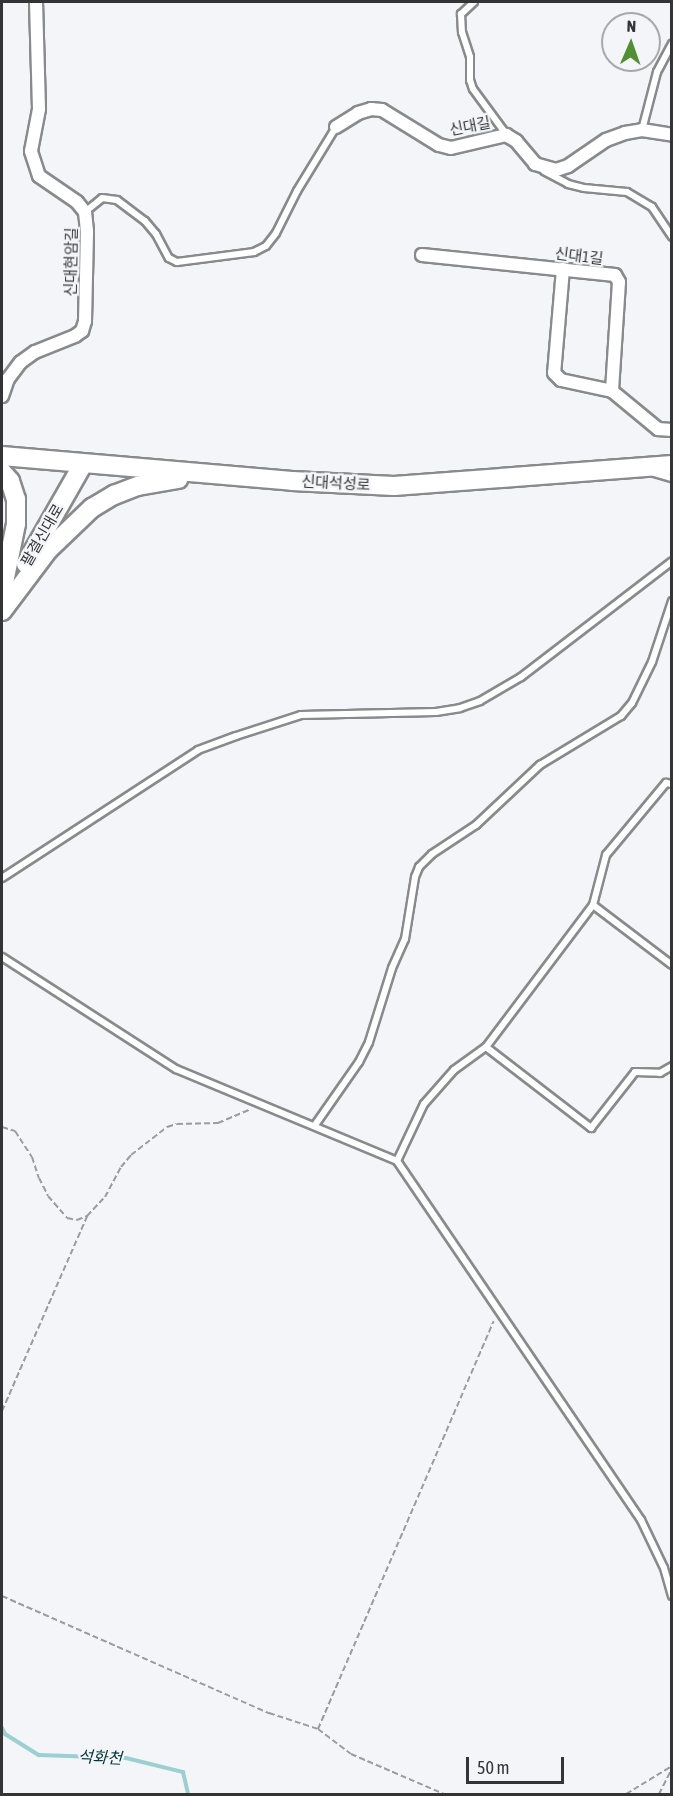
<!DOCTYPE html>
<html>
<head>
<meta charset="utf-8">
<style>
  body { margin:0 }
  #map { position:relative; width:673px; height:1796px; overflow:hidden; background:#f3f5f8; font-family:"Asap Condensed","Noto Sans KR",sans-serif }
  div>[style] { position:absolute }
  .stream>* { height:4px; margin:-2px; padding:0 2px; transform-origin:2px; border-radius:2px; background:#9ad0cf }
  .path>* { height:2px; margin-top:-1px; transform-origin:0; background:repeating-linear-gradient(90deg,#9b9c9f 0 6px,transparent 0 9px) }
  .roads { filter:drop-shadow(2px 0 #888a8c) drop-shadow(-2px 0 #888a8c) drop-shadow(0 2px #888a8c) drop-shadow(0 -2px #888a8c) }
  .lane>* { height:6px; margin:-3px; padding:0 3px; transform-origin:3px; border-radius:3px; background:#fff }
  .street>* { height:12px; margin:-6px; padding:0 6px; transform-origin:6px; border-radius:6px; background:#fff }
  .secondary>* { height:18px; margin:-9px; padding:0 9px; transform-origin:9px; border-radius:9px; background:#fff }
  span { translate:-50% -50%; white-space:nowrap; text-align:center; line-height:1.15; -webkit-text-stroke:4.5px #f3f5f8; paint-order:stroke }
  .street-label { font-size:15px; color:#343436 }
  .water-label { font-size:16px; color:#003636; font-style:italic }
  .frame { position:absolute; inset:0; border:3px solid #343436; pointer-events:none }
  .north { position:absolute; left:601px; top:12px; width:60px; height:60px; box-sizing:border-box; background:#f3f5f8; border:2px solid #a7a8aa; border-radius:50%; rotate:2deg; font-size:16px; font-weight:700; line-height:24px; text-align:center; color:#343436 }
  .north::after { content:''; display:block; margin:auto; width:21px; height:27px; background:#519031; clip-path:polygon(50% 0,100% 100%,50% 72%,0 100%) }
  .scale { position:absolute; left:466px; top:1757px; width:98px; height:27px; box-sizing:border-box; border:3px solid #343436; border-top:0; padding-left:8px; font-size:18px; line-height:21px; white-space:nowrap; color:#343436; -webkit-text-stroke:4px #f3f5f8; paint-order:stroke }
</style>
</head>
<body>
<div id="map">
  <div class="stream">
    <i style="left:2px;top:1728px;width:7px;rotate:63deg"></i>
    <i style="left:5px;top:1734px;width:40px;rotate:32deg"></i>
    <i style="left:39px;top:1755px;width:87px;rotate:2deg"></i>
    <i style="left:126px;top:1758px;width:59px;rotate:13.8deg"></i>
    <i style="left:183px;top:1772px;width:23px;rotate:77deg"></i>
  </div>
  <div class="path">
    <i style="left:2px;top:1127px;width:14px;rotate:17deg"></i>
    <i style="left:15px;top:1131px;width:31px;rotate:57deg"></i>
    <i style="left:32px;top:1157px;width:22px;rotate:72deg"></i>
    <i style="left:39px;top:1178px;width:20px;rotate:63deg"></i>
    <i style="left:48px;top:1196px;width:29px;rotate:49deg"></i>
    <i style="left:67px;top:1218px;width:10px;rotate:11deg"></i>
    <i style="left:77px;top:1220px;width:11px;rotate:-22deg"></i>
    <i style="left:87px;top:1216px;width:26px;rotate:-47deg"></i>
    <i style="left:105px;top:1197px;width:34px;rotate:-62deg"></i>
    <i style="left:121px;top:1167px;width:16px;rotate:-50deg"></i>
    <i style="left:131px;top:1155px;width:46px;rotate:-37.9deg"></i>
    <i style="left:167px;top:1127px;width:10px;rotate:-17deg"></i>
    <i style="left:177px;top:1124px;width:41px;rotate:-1.4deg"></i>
    <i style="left:218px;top:1123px;width:34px;rotate:-23deg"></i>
    <i style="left:2px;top:1411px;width:213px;rotate:-66.4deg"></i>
    <i style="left:2px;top:1596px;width:292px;rotate:23.7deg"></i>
    <i style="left:269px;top:1713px;width:52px;rotate:18.1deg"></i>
    <i style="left:318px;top:1729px;width:41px;rotate:37.1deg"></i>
    <i style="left:351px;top:1754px;width:101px;rotate:23.3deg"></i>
    <i style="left:318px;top:1729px;width:444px;rotate:-66.7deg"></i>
    <i style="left:626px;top:1794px;width:54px;rotate:-31.3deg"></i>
    <i style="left:659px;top:1794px;width:28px;rotate:-63deg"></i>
  </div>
  <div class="roads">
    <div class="lane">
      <i style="left:474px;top:2px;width:18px;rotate:137deg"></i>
      <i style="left:461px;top:14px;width:18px;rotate:87deg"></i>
      <i style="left:462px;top:32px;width:26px;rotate:72deg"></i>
      <i style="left:470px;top:57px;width:23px;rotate:90deg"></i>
      <i style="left:470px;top:80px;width:9px;rotate:72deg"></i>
      <i style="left:473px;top:89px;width:56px;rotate:53.7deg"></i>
      <i style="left:642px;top:130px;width:60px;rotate:-75.5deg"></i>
      <i style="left:657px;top:72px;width:32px;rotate:-62deg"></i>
      <i style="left:544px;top:171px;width:27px;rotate:28deg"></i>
      <i style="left:568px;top:184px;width:16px;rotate:14deg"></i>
      <i style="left:584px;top:188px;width:43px;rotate:5.3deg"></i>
      <i style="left:627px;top:192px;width:29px;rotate:31deg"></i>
      <i style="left:652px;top:207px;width:36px;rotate:56deg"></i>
      <i style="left:85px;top:212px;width:22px;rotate:-39deg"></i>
      <i style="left:102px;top:198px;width:15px;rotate:8deg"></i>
      <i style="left:117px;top:200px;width:35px;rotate:37deg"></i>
      <i style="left:145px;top:221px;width:17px;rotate:50deg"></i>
      <i style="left:156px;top:234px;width:27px;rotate:62deg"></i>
      <i style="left:169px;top:258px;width:9px;rotate:27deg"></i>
      <i style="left:177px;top:262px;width:78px;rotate:-7.4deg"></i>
      <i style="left:254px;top:252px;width:13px;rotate:-27deg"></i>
      <i style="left:266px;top:246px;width:16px;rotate:-52deg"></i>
      <i style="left:276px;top:233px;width:47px;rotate:-63.4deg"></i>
      <i style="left:297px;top:191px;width:75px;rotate:-58.6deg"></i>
      <i style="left:654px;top:473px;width:19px;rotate:16deg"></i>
      <i style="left:2px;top:878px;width:234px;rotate:-33.1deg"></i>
      <i style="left:198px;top:750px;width:40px;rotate:-20.2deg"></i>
      <i style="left:236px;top:736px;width:68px;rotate:-17.9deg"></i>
      <i style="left:301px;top:715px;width:135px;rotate:-1.3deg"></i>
      <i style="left:436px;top:712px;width:24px;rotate:-9deg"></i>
      <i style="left:460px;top:708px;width:21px;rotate:-19deg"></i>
      <i style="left:480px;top:701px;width:48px;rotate:-30.3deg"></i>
      <i style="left:521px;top:677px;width:190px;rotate:-37.5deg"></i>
      <i style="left:593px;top:905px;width:99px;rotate:37.2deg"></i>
      <i style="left:2px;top:957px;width:207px;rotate:32.8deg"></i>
      <i style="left:176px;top:1069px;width:239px;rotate:22.6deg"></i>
      <i style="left:397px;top:1161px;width:434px;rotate:55.8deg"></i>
      <i style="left:641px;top:1520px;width:53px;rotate:64.4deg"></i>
      <i style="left:664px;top:1568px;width:29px;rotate:74deg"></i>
      <i style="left:486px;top:1047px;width:178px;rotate:-53deg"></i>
      <i style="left:593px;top:905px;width:52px;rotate:-75.4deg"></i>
      <i style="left:606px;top:855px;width:94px;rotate:-50.2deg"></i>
      <i style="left:666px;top:783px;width:6px;rotate:9deg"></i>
      <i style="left:315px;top:1125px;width:77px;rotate:-55.1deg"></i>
      <i style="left:359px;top:1062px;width:22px;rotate:-63deg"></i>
      <i style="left:369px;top:1042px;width:77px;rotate:-72.7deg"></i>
      <i style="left:392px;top:968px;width:32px;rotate:-66deg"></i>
      <i style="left:405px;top:939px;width:63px;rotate:-80.8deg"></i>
      <i style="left:415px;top:877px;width:11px;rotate:-68deg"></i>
      <i style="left:419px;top:867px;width:18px;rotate:-45deg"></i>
      <i style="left:432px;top:854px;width:53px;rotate:-33.4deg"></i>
      <i style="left:476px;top:825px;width:88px;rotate:-43.2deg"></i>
      <i style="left:540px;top:765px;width:95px;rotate:-31.2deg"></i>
      <i style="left:621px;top:716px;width:17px;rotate:-50deg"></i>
      <i style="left:632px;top:703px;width:46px;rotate:-64deg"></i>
      <i style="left:652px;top:662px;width:64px;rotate:-71.8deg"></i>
      <i style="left:397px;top:1161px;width:63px;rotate:-64.7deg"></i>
      <i style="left:424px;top:1104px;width:45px;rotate:-48.6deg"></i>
      <i style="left:454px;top:1070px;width:39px;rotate:-36deg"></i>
      <i style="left:486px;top:1047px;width:133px;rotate:37.6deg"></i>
      <i style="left:591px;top:1128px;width:71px;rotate:-51.8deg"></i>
      <i style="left:635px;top:1072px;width:25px;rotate:2deg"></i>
      <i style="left:660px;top:1073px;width:14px;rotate:-30deg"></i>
    </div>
    <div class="street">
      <i style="left:336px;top:127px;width:26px;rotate:-32deg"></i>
      <i style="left:358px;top:113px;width:14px;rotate:-17deg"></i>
      <i style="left:371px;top:109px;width:11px;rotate:5deg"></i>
      <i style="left:382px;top:110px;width:67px;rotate:31.6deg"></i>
      <i style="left:439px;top:145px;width:12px;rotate:14deg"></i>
      <i style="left:451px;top:148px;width:57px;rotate:-13.3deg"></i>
      <i style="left:506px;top:135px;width:12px;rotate:31deg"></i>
      <i style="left:516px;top:141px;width:30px;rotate:50deg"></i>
      <i style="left:535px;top:164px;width:22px;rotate:16deg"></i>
      <i style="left:556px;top:170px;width:13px;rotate:-18deg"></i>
      <i style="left:568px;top:166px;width:46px;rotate:-34.4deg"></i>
      <i style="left:606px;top:140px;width:20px;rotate:-20deg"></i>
      <i style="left:625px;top:133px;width:17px;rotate:-10deg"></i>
      <i style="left:642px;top:130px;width:30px;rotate:9deg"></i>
      <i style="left:422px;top:255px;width:194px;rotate:5.9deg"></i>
      <i style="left:615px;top:275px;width:8px;rotate:60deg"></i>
      <i style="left:619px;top:282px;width:109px;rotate:93.7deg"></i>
      <i style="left:612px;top:391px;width:60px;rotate:39.6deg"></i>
      <i style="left:658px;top:429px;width:14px;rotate:4deg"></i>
      <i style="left:563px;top:269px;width:104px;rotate:94.9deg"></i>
      <i style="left:554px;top:373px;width:10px;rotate:45deg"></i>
      <i style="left:561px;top:380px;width:52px;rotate:12.2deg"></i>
      <i style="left:2px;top:396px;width:18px;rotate:-71deg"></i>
      <i style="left:8px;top:379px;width:21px;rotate:-53deg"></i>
      <i style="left:21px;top:362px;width:17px;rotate:-36deg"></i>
      <i style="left:35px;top:352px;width:43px;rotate:-21.8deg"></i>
      <i style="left:75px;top:336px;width:9px;rotate:-36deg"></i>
      <i style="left:82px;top:331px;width:10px;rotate:-73deg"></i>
      <i style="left:85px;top:321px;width:90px;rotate:-88.7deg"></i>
      <i style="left:87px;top:231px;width:19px;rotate:-96deg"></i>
      <i style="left:85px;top:212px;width:13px;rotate:-129deg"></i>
      <i style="left:77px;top:202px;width:46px;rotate:-145.6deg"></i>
      <i style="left:39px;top:176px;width:26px;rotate:-108deg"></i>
      <i style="left:31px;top:151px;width:43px;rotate:-79.2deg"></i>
      <i style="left:39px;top:109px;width:107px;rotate:-91.6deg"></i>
    </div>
    <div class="secondary">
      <i style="left:2px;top:456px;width:291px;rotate:4.9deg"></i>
      <i style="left:292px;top:481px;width:102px;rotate:2.8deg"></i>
      <i style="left:394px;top:486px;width:279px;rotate:-4.3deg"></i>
      <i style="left:2px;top:472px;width:12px;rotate:48deg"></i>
      <i style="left:10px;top:481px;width:19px;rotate:72deg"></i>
      <i style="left:16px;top:499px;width:25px;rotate:90deg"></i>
      <i style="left:16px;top:524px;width:69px;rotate:101.6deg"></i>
      <i style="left:26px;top:564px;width:115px;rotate:-60.3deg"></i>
      <i style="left:2px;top:611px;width:76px;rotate:-53deg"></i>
      <i style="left:48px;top:550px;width:61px;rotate:-43.7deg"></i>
      <i style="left:92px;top:508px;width:26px;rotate:-31deg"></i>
      <i style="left:114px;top:495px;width:26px;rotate:-21deg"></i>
      <i style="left:138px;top:486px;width:41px;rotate:-9.9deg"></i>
    </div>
  </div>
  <div class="street-label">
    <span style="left:470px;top:126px;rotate:-11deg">신대길</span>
    <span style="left:579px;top:256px;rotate:7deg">신대1길</span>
    <span style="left:71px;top:262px;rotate:-89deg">신대현암길</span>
    <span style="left:336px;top:483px;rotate:3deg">신대석성로</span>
    <span style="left:42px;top:535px;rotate:-60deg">팔결신대로</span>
  </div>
  <div class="water-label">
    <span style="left:100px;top:1757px;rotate:3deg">석화천</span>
  </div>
  <div class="frame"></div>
  <div class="north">N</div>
  <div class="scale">50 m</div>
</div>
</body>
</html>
